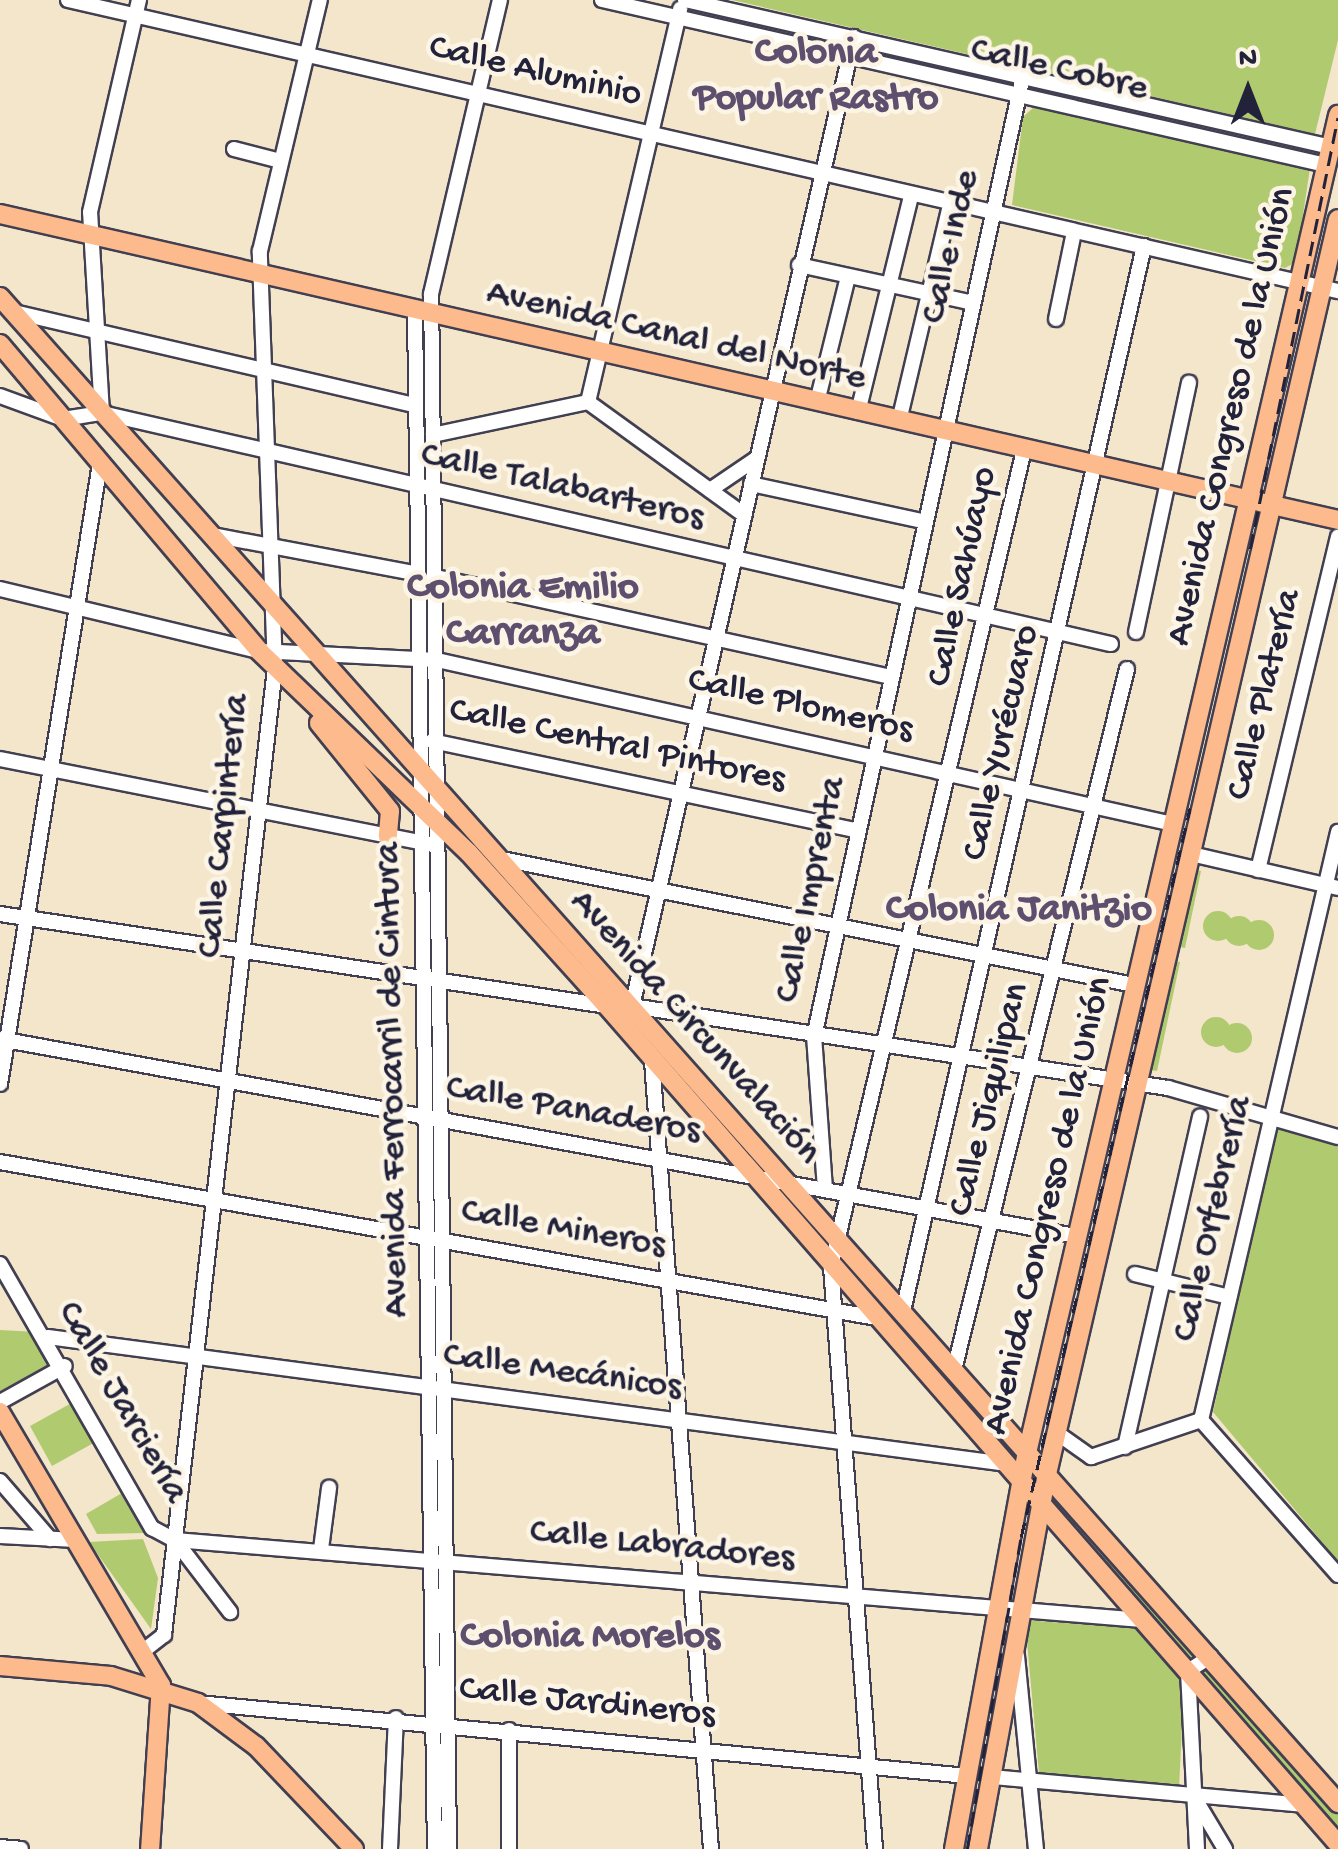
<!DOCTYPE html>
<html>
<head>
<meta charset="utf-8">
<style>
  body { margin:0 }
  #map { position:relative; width:1338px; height:1849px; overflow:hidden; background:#f3e6cb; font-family:"Gochi Hand",sans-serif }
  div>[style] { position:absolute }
  .green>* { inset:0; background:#b0ca6f }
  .round { border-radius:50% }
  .roads { filter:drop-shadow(2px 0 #413f51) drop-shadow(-2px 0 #413f51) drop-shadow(0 2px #413f51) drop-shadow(0 -2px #413f51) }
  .minor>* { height:14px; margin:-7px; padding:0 7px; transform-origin:7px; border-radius:7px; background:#fff }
  .major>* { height:18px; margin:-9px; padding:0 9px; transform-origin:9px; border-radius:9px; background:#fcba8d }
  .rail>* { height:2.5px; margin-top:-1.25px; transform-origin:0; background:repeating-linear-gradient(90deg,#22223b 0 15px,transparent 0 23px) }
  span { translate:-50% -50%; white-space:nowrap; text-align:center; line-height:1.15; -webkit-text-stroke:9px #fcf5e5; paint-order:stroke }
  .street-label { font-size:38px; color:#22223b }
  .neighbourhood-label { font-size:40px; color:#5f4f6f; font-weight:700 }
  .north { position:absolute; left:1198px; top:40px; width:100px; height:100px; -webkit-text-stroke:8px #fcf5e5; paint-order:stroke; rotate:0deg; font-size:28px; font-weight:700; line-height:40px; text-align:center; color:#22223b }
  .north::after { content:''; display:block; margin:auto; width:35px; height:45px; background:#22223b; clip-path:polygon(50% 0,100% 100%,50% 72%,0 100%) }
</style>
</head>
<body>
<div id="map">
  <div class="green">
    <i style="clip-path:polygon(732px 0,1338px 0,1338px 40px,1315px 134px)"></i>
    <i style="clip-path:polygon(1034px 107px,1310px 168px,1296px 262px,1285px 268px,1012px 205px,1023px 117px)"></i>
    <i style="clip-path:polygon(1193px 870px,1201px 871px,1185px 948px,1176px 946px)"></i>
    <i class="round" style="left:1203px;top:911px;width:30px;height:30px"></i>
    <i class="round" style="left:1224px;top:916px;width:30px;height:30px"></i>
    <i class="round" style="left:1244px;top:920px;width:30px;height:30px"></i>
    <i style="clip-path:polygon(1172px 961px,1180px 962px,1157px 1071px,1150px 1070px)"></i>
    <i class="round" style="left:1201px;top:1017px;width:30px;height:30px"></i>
    <i class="round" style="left:1222px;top:1023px;width:30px;height:30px"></i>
    <i style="clip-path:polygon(1278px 1122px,1338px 1147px,1338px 1561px,1213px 1412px)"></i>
    <i style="clip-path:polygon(0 1330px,37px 1332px,54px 1362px,0 1391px)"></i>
    <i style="clip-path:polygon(77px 1400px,99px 1440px,52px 1466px,30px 1426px)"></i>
    <i style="clip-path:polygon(1051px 1489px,1338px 1810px,1338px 1836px,1185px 1667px,1179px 1788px,1039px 1773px,1025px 1620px,1154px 1630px,1047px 1503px)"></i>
    <i style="clip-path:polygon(122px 1493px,144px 1533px,97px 1534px,86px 1514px)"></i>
    <i style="clip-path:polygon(143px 1539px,158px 1578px,151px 1629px,89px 1542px)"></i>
  </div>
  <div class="roads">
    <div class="minor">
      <i style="left:68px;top:0;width:1303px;rotate:12.91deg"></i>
      <i style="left:602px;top:0;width:743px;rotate:12.84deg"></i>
      <i style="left:685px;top:0;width:663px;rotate:12.82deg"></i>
      <i style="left:854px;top:37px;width:994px;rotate:102.9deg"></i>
      <i style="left:632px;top:1006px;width:542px;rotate:8.7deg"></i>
      <i style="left:1168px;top:1088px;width:177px;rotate:16.1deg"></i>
      <i style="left:234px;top:149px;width:48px;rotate:14.6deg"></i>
      <i style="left:799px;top:265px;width:178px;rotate:12.3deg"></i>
      <i style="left:415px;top:310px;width:1539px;rotate:89.26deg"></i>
      <i style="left:14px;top:312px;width:411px;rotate:13.1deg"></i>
      <i style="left:1056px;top:319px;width:89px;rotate:-78.3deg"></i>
      <i style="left:0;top:396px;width:67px;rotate:20.1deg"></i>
      <i style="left:63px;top:419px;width:39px;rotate:-9deg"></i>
      <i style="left:102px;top:413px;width:1035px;rotate:12.9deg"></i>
      <i style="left:588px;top:402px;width:404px;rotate:-76.8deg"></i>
      <i style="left:817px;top:402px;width:129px;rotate:-76.1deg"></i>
      <i style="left:858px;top:412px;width:222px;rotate:-76.2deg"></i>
      <i style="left:102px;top:413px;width:201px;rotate:-93.4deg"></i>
      <i style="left:90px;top:212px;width:218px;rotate:-77deg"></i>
      <i style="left:899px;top:421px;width:222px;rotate:-76.7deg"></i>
      <i style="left:433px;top:435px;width:158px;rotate:-12deg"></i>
      <i style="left:588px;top:402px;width:193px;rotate:35.9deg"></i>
      <i style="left:751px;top:484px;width:175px;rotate:12.2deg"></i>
      <i style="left:710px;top:490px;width:57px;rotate:-34.2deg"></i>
      <i style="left:212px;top:535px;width:210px;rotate:10.7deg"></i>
      <i style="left:436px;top:577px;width:464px;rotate:12.4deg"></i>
      <i style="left:0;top:589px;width:266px;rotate:13.5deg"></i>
      <i style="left:259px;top:651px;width:178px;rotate:2.9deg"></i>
      <i style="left:437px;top:660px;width:754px;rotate:12.56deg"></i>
      <i style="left:1136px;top:632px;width:255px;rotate:-78deg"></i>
      <i style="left:432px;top:741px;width:435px;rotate:11.9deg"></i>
      <i style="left:0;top:759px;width:439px;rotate:11.2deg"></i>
      <i style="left:1191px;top:854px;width:151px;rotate:13deg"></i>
      <i style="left:502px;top:859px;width:644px;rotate:11.28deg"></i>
      <i style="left:1258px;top:870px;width:343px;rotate:-76.5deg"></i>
      <i style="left:0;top:914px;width:614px;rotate:8.62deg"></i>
      <i style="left:0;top:1039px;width:1094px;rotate:10.38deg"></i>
      <i style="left:652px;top:1061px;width:790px;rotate:85.72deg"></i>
      <i style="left:0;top:1084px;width:628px;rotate:-80.84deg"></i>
      <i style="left:0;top:1162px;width:891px;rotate:10.09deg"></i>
      <i style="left:825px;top:1189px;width:152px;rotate:-94.1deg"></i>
      <i style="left:814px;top:1037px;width:983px;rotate:-77.73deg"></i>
      <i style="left:0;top:1264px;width:305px;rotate:60.1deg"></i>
      <i style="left:152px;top:1528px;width:26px;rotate:28deg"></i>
      <i style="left:175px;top:1540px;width:91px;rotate:52.6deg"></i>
      <i style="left:1135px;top:1274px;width:97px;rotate:13.7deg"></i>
      <i style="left:903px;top:1311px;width:1092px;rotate:-77.25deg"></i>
      <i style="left:48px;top:1337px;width:966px;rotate:7.55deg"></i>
      <i style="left:954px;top:1370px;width:722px;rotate:-76.14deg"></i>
      <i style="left:0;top:1402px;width:74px;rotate:-29deg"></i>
      <i style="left:1201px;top:1420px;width:604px;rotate:-76.88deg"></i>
      <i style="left:1201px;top:1420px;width:207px;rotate:48.5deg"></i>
      <i style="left:1057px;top:1433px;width:42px;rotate:35.2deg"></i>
      <i style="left:1091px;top:1457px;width:116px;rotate:-18.6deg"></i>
      <i style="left:1125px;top:1447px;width:339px;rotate:-77.2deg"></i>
      <i style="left:0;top:1481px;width:77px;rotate:49.2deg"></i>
      <i style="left:0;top:1536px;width:76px;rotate:3deg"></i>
      <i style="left:175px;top:1540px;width:970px;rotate:4.73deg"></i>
      <i style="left:321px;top:1549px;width:62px;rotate:-82.5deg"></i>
      <i style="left:142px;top:1652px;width:28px;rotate:-38deg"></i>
      <i style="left:164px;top:1635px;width:973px;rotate:-83.45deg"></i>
      <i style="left:275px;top:668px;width:417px;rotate:-92.1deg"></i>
      <i style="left:260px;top:251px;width:258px;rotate:-76.6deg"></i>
      <i style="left:1017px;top:1656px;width:194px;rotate:84.4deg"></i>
      <i style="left:198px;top:1703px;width:773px;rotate:5.42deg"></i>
      <i style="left:992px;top:1777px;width:313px;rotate:5.1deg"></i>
      <i style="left:1194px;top:1797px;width:61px;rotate:59.2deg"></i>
      <i style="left:0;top:1847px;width:21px;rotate:5deg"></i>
      <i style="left:390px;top:1849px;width:131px;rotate:-87.4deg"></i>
      <i style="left:449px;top:1849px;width:1555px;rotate:-90.66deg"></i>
      <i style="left:431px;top:294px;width:302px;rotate:-76.8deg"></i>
      <i style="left:509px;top:1849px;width:119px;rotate:-90deg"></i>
      <i style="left:875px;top:1849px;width:584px;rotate:-94.32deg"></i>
      <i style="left:831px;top:1267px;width:839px;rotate:-76.71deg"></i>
      <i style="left:1197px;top:1849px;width:178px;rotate:-92.9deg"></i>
      <i style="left:1188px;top:1671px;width:27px;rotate:-33deg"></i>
    </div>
    <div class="major">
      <i style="left:0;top:214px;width:1373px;rotate:12.88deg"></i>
      <i style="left:0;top:297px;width:2015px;rotate:48.38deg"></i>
      <i style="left:0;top:344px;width:402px;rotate:49.8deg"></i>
      <i style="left:259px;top:651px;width:291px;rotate:43.9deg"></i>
      <i style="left:469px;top:853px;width:206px;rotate:48deg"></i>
      <i style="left:607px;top:1006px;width:1112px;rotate:48.9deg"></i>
      <i style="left:319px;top:723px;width:113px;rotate:51.1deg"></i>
      <i style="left:390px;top:811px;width:25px;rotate:95deg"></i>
      <i style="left:0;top:1412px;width:317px;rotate:59.5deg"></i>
      <i style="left:161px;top:1685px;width:164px;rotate:93.8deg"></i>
      <i style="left:0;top:1666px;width:111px;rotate:5.1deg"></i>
      <i style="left:111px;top:1676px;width:91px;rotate:17.2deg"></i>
      <i style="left:198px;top:1703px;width:72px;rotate:36.6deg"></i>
      <i style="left:256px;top:1746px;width:142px;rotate:46.4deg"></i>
      <i style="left:954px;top:1849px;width:403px;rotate:-79.6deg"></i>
      <i style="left:1027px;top:1453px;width:1374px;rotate:-76.91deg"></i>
      <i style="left:978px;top:1849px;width:381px;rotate:-79.6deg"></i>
      <i style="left:1047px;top:1474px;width:1288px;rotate:-76.95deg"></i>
    </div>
  </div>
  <div class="rail">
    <i style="left:1250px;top:549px;width:440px;rotate:-78.5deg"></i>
    <i style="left:967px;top:1849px;width:317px;rotate:-80.2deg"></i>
    <i style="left:1021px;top:1537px;width:748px;rotate:-76.95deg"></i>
  </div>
  <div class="street-label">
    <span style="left:1059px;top:71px;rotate:13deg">Calle Cobre</span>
    <span style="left:535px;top:73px;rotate:13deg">Calle Aluminio</span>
    <span style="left:952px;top:247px;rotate:-77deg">Calle Inde</span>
    <span style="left:676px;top:337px;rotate:13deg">Avenida Canal del Norte</span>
    <span style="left:1233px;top:417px;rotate:-77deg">Avenida Congreso de la Unión</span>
    <span style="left:562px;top:488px;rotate:13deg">Calle Talabarteros</span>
    <span style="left:964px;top:577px;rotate:-78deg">Calle Sahúayo</span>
    <span style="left:1266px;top:695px;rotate:-76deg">Calle Platería</span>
    <span style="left:800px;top:707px;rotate:13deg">Calle Plomeros</span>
    <span style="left:1003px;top:743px;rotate:-77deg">Calle Yurécuaro</span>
    <span style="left:617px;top:747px;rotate:12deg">Calle Central Pintores</span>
    <span style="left:225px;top:826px;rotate:-84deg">Calle Carpintería</span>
    <span style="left:812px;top:890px;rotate:-78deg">Calle Imprenta</span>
    <span style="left:694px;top:1028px;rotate:48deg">Avenida Circunvalación</span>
    <span style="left:394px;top:1080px;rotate:-91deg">Avenida Ferrocarril de Cintura</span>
    <span style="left:991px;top:1100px;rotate:-76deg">Calle Jiquilipan</span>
    <span style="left:573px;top:1111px;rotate:10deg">Calle Panaderos</span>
    <span style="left:1050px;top:1206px;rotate:-77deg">Avenida Congreso de la Unión</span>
    <span style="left:1214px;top:1219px;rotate:-77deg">Calle Orfebrería</span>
    <span style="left:563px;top:1230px;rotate:10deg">Calle Mineros</span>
    <span style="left:562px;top:1373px;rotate:8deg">Calle Mecánicos</span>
    <span style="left:121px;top:1403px;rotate:60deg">Calle Jarciería</span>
    <span style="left:662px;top:1547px;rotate:6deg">Calle Labradores</span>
    <span style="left:587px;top:1704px;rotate:6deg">Calle Jardineros</span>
  </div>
  <div class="neighbourhood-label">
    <span style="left:816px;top:77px">Colonia<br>Popular Rastro</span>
    <span style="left:523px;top:612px">Colonia Emilio<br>Carranza</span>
    <span style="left:1019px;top:911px">Colonia Janitzio</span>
    <span style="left:590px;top:1638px">Colonia Morelos</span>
  </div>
  <div class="north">N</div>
</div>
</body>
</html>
